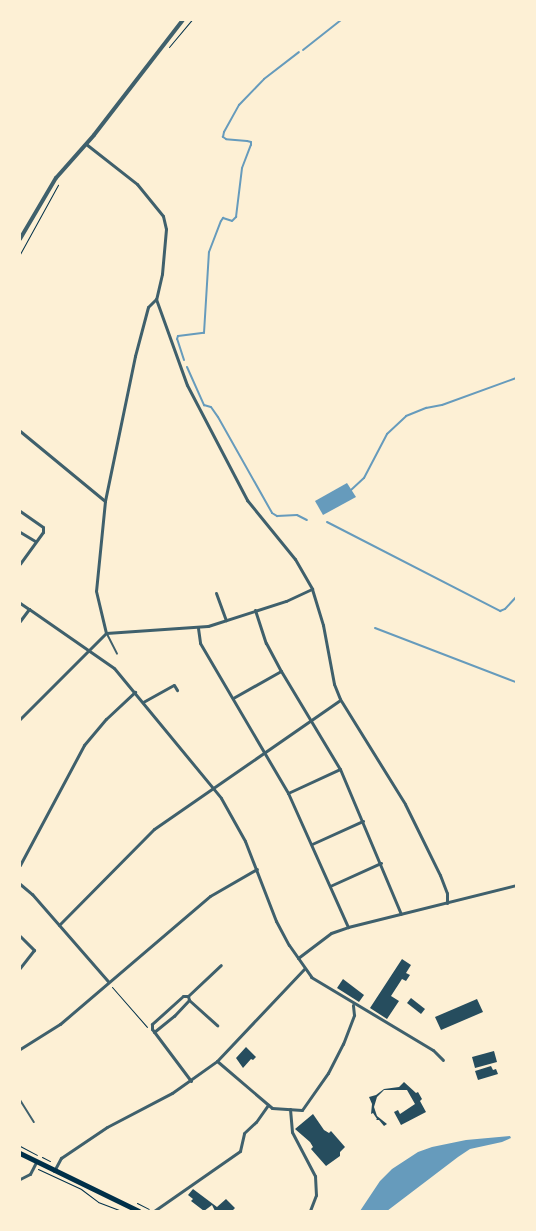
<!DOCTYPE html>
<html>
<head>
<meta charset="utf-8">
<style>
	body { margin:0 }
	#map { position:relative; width:536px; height:1231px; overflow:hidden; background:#fdf0d5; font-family:Barlow,sans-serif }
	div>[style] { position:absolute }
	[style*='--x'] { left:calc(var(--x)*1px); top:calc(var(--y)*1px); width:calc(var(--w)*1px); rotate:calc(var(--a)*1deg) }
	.water>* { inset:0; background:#669bbc }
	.stream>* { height:2px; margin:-1px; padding:0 1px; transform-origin:1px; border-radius:1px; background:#669bbc }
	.building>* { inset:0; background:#264d5e }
	.path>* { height:1px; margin:-0.5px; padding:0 0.5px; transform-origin:0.5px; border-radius:0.5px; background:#003049 }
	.service>* { height:2px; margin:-1px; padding:0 1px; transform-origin:1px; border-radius:1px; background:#3f606c }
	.minor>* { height:3px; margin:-1.5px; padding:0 1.5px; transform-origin:1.5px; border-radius:1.5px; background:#3f606c }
	.tertiary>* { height:4px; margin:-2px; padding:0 2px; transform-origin:2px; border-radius:2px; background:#3f606c }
	.secondary>* { height:4.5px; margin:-2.25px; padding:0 2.25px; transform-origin:2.25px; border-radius:2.25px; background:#003049 }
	span { translate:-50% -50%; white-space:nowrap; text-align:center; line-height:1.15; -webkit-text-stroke:4.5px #fdf0d5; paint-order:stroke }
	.frame { position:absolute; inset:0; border:21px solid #fdf0d5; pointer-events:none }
</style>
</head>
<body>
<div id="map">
	<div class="water">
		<i style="clip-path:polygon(347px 483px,356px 497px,323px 515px,315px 501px)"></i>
		<i style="clip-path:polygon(510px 1136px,511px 1138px,502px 1142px,470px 1149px,458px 1157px,387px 1211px,360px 1211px,380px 1181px,392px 1169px,418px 1152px,432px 1147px,466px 1140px)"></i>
	</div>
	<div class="stream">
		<i style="--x:303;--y:50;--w:48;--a:-38.3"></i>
		<i style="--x:184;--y:360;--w:22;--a:-108"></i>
		<i style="--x:177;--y:339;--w:3;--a:-72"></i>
		<i style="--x:178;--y:336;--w:26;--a:-7"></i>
		<i style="--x:204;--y:333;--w:81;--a:-86.5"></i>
		<i style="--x:209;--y:252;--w:33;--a:-69"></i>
		<i style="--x:221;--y:221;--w:4;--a:-56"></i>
		<i style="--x:223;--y:218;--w:9;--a:18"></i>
		<i style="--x:232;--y:221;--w:6;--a:-45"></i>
		<i style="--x:236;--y:217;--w:49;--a:-83"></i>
		<i style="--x:242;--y:168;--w:25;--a:-69"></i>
		<i style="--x:251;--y:145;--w:3;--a:-90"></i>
		<i style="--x:251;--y:142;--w:4;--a:-166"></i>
		<i style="--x:247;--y:141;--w:21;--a:-175"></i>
		<i style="--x:226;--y:139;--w:4;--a:-146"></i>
		<i style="--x:223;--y:137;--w:5;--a:-79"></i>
		<i style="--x:224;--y:132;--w:31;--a:-61"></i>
		<i style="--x:239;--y:105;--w:36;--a:-46"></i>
		<i style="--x:264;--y:79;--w:44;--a:-37.6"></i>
		<i style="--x:187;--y:367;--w:42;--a:65.9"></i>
		<i style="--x:204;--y:405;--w:7;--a:16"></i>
		<i style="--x:211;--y:407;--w:12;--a:55"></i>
		<i style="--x:218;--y:417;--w:110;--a:60.6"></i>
		<i style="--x:272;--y:513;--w:6;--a:31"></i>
		<i style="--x:277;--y:516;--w:20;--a:-3"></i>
		<i style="--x:297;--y:515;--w:11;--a:27"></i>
		<i style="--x:351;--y:490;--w:18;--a:-43"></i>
		<i style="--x:364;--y:478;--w:50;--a:-62.4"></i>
		<i style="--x:387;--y:434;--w:26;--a:-43"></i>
		<i style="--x:406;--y:416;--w:22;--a:-22"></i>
		<i style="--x:426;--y:408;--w:16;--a:-11"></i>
		<i style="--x:442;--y:405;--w:79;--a:-20"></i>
		<i style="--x:327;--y:522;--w:195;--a:27.2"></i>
		<i style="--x:500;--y:611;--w:5;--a:-22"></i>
		<i style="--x:505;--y:609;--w:16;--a:-47"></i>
		<i style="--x:375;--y:628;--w:151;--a:21"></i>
	</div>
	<div class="building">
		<i style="clip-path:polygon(402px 959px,411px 965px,406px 973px,410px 975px,406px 981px,402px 979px,391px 996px,399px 1001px,387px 1019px,370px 1008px)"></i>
		<i style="clip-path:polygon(343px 979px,364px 995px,359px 1002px,337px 988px)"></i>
		<i style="clip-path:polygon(411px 998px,425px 1009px,421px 1014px,407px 1003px)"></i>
		<i style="clip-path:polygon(477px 999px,483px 1012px,441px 1030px,435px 1017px)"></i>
		<i style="clip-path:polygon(246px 1047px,256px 1057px,253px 1060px,251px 1059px,243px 1068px,236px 1058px)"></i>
		<i style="clip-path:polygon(494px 1051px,497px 1062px,475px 1068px,472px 1057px)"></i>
		<i style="clip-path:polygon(491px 1066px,493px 1070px,496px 1069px,498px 1074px,478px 1080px,475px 1071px)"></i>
		<i style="clip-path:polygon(404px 1082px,416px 1093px,418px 1092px,422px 1099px,420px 1101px,426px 1112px,401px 1125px,394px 1112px,398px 1110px,400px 1114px,415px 1104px,407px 1090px,384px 1090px,377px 1097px,374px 1107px,377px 1116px,387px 1124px,384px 1126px,379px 1120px,376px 1120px,377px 1119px,373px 1113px,371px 1114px,372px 1104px,369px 1097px,376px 1095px,384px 1089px,399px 1087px)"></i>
		<i style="clip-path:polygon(313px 1114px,324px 1130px,329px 1133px,331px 1131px,345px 1147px,340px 1152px,340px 1156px,326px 1166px,311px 1149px,313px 1147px,310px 1142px,295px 1129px)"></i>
		<i style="clip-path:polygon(193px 1189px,217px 1207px,226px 1199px,235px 1208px,232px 1211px,215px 1211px,212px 1205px,204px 1211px,191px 1201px,193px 1199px,188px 1195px)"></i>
	</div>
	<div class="path">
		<i style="--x:169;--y:47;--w:35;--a:-50"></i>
		<i style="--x:20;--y:254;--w:79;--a:-61.2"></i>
		<i style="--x:112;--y:987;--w:53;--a:48.8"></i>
		<i style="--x:20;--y:1146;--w:19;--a:28"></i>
		<i style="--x:42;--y:1157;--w:9;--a:27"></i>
		<i style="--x:38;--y:1169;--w:47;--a:24.9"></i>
		<i style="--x:81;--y:1189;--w:21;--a:37"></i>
		<i style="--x:98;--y:1202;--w:26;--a:21"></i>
		<i style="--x:137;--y:1203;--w:13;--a:27"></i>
	</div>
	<div class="service">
		<i style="--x:107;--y:634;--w:22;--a:63"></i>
		<i style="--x:20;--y:1100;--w:26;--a:58"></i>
	</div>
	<div class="minor">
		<i style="--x:86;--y:144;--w:65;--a:38.1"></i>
		<i style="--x:137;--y:184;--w:41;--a:50.9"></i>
		<i style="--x:163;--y:216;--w:13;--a:77"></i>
		<i style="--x:166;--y:229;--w:45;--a:95.1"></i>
		<i style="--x:162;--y:274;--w:26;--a:103"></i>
		<i style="--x:156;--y:299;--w:11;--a:135"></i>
		<i style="--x:148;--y:307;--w:51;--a:104.9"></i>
		<i style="--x:135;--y:356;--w:148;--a:101.7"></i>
		<i style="--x:105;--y:501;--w:90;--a:95.7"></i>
		<i style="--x:96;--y:591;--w:43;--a:76.6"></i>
		<i style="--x:156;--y:299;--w:91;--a:70.2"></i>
		<i style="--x:187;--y:385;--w:130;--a:62.4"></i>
		<i style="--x:247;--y:500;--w:76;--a:50.9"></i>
		<i style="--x:295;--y:559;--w:34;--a:60"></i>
		<i style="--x:312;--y:589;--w:38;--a:73"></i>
		<i style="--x:323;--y:625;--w:60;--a:79.4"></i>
		<i style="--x:334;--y:684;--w:16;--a:68"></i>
		<i style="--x:340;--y:699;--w:123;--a:58.2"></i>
		<i style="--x:405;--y:804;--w:79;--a:63.8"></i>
		<i style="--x:440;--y:875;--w:19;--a:69"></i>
		<i style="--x:447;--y:893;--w:10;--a:90"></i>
		<i style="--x:20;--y:431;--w:110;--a:39.5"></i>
		<i style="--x:20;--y:511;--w:28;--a:35"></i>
		<i style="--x:43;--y:527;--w:5;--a:90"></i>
		<i style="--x:43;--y:532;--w:39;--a:126"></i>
		<i style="--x:20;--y:532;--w:17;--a:31"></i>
		<i style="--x:216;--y:593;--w:29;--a:70"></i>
		<i style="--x:20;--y:603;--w:11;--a:34"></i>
		<i style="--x:29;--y:609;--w:15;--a:127"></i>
		<i style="--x:29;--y:609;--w:103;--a:34.8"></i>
		<i style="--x:114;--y:668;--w:168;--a:50.5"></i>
		<i style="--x:221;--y:798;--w:49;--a:60.8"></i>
		<i style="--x:245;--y:841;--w:86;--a:68.8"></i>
		<i style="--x:276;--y:921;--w:27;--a:62"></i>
		<i style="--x:289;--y:945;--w:39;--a:55"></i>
		<i style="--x:311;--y:977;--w:142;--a:30.9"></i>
		<i style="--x:433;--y:1050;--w:14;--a:45"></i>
		<i style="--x:255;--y:610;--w:35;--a:72"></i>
		<i style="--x:266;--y:643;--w:32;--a:62"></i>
		<i style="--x:281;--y:671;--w:114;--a:59"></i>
		<i style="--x:340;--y:769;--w:157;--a:67.2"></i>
		<i style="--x:198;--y:628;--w:15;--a:82"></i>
		<i style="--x:200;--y:643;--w:174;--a:59.6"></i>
		<i style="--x:288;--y:793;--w:147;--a:65.9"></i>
		<i style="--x:233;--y:698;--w:55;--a:-29.4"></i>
		<i style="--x:143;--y:702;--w:35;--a:-29"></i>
		<i style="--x:174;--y:685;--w:6;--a:59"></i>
		<i style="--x:20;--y:719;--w:122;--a:-45"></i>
		<i style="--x:106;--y:633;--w:102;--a:-3.9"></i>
		<i style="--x:208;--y:626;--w:82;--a:-17.8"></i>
		<i style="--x:286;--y:601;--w:29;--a:-25"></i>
		<i style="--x:288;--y:793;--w:57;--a:-24.8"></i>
		<i style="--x:312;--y:844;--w:56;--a:-24.3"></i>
		<i style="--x:20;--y:865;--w:136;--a:-61.9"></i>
		<i style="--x:84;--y:745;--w:34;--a:-50"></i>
		<i style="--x:106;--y:719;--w:40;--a:-43"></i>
		<i style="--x:20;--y:884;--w:16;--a:40"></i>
		<i style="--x:32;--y:894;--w:116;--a:48.9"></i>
		<i style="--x:330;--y:886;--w:56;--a:-24.3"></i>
		<i style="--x:59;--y:925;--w:135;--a:-45.3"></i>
		<i style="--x:154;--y:829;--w:226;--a:-34.7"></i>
		<i style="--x:20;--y:936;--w:20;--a:45"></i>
		<i style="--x:34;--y:950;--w:23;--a:128"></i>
		<i style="--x:298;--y:958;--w:41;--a:-37.1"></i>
		<i style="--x:331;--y:933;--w:18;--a:-19"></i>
		<i style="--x:348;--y:927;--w:173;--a:-14"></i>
		<i style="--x:188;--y:996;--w:5;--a:180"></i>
		<i style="--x:183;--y:996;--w:42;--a:137.9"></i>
		<i style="--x:152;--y:1024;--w:5;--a:90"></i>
		<i style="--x:152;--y:1029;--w:65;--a:53.1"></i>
		<i style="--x:189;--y:1000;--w:38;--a:42"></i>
		<i style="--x:154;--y:1032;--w:26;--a:-39"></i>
		<i style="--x:174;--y:1016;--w:22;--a:-47"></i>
		<i style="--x:189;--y:1000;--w:4;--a:-104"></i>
		<i style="--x:188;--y:996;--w:45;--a:-43.2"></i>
		<i style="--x:20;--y:1049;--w:47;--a:-32"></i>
		<i style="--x:60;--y:1024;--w:197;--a:-40.5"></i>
		<i style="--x:210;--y:896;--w:54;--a:-29.9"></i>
		<i style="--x:217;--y:1061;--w:72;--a:40.5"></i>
		<i style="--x:272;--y:1108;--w:30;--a:4"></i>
		<i style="--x:302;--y:1110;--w:45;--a:-54.9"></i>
		<i style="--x:328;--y:1073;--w:33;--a:-63"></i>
		<i style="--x:343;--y:1044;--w:31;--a:-69"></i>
		<i style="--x:354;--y:1015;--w:10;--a:-96"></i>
		<i style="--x:290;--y:1109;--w:23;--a:85"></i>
		<i style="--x:292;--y:1132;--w:50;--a:62.4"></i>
		<i style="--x:315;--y:1176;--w:19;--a:87"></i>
		<i style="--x:316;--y:1195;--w:17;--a:111"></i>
		<i style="--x:54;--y:1171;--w:15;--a:-62"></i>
		<i style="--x:61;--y:1158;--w:55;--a:-34"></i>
		<i style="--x:107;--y:1127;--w:73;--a:-27.6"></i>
		<i style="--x:172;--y:1093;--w:55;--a:-35.4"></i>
		<i style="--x:217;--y:1061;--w:127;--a:-46.6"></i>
		<i style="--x:20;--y:1179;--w:11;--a:-27"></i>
		<i style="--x:30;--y:1174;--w:13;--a:-63"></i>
		<i style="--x:154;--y:1211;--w:105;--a:-34.9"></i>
		<i style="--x:240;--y:1151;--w:18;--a:-77"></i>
		<i style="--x:244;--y:1133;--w:16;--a:-43"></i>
		<i style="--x:256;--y:1122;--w:21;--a:-55"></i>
	</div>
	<div class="tertiary">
		<i style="--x:20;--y:239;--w:71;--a:-59.5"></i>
		<i style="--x:56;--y:178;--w:57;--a:-48.5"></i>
		<i style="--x:94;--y:135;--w:145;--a:-52.3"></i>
	</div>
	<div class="secondary">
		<i style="--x:20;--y:1153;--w:132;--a:26"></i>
	</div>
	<div class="frame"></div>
</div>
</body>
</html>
